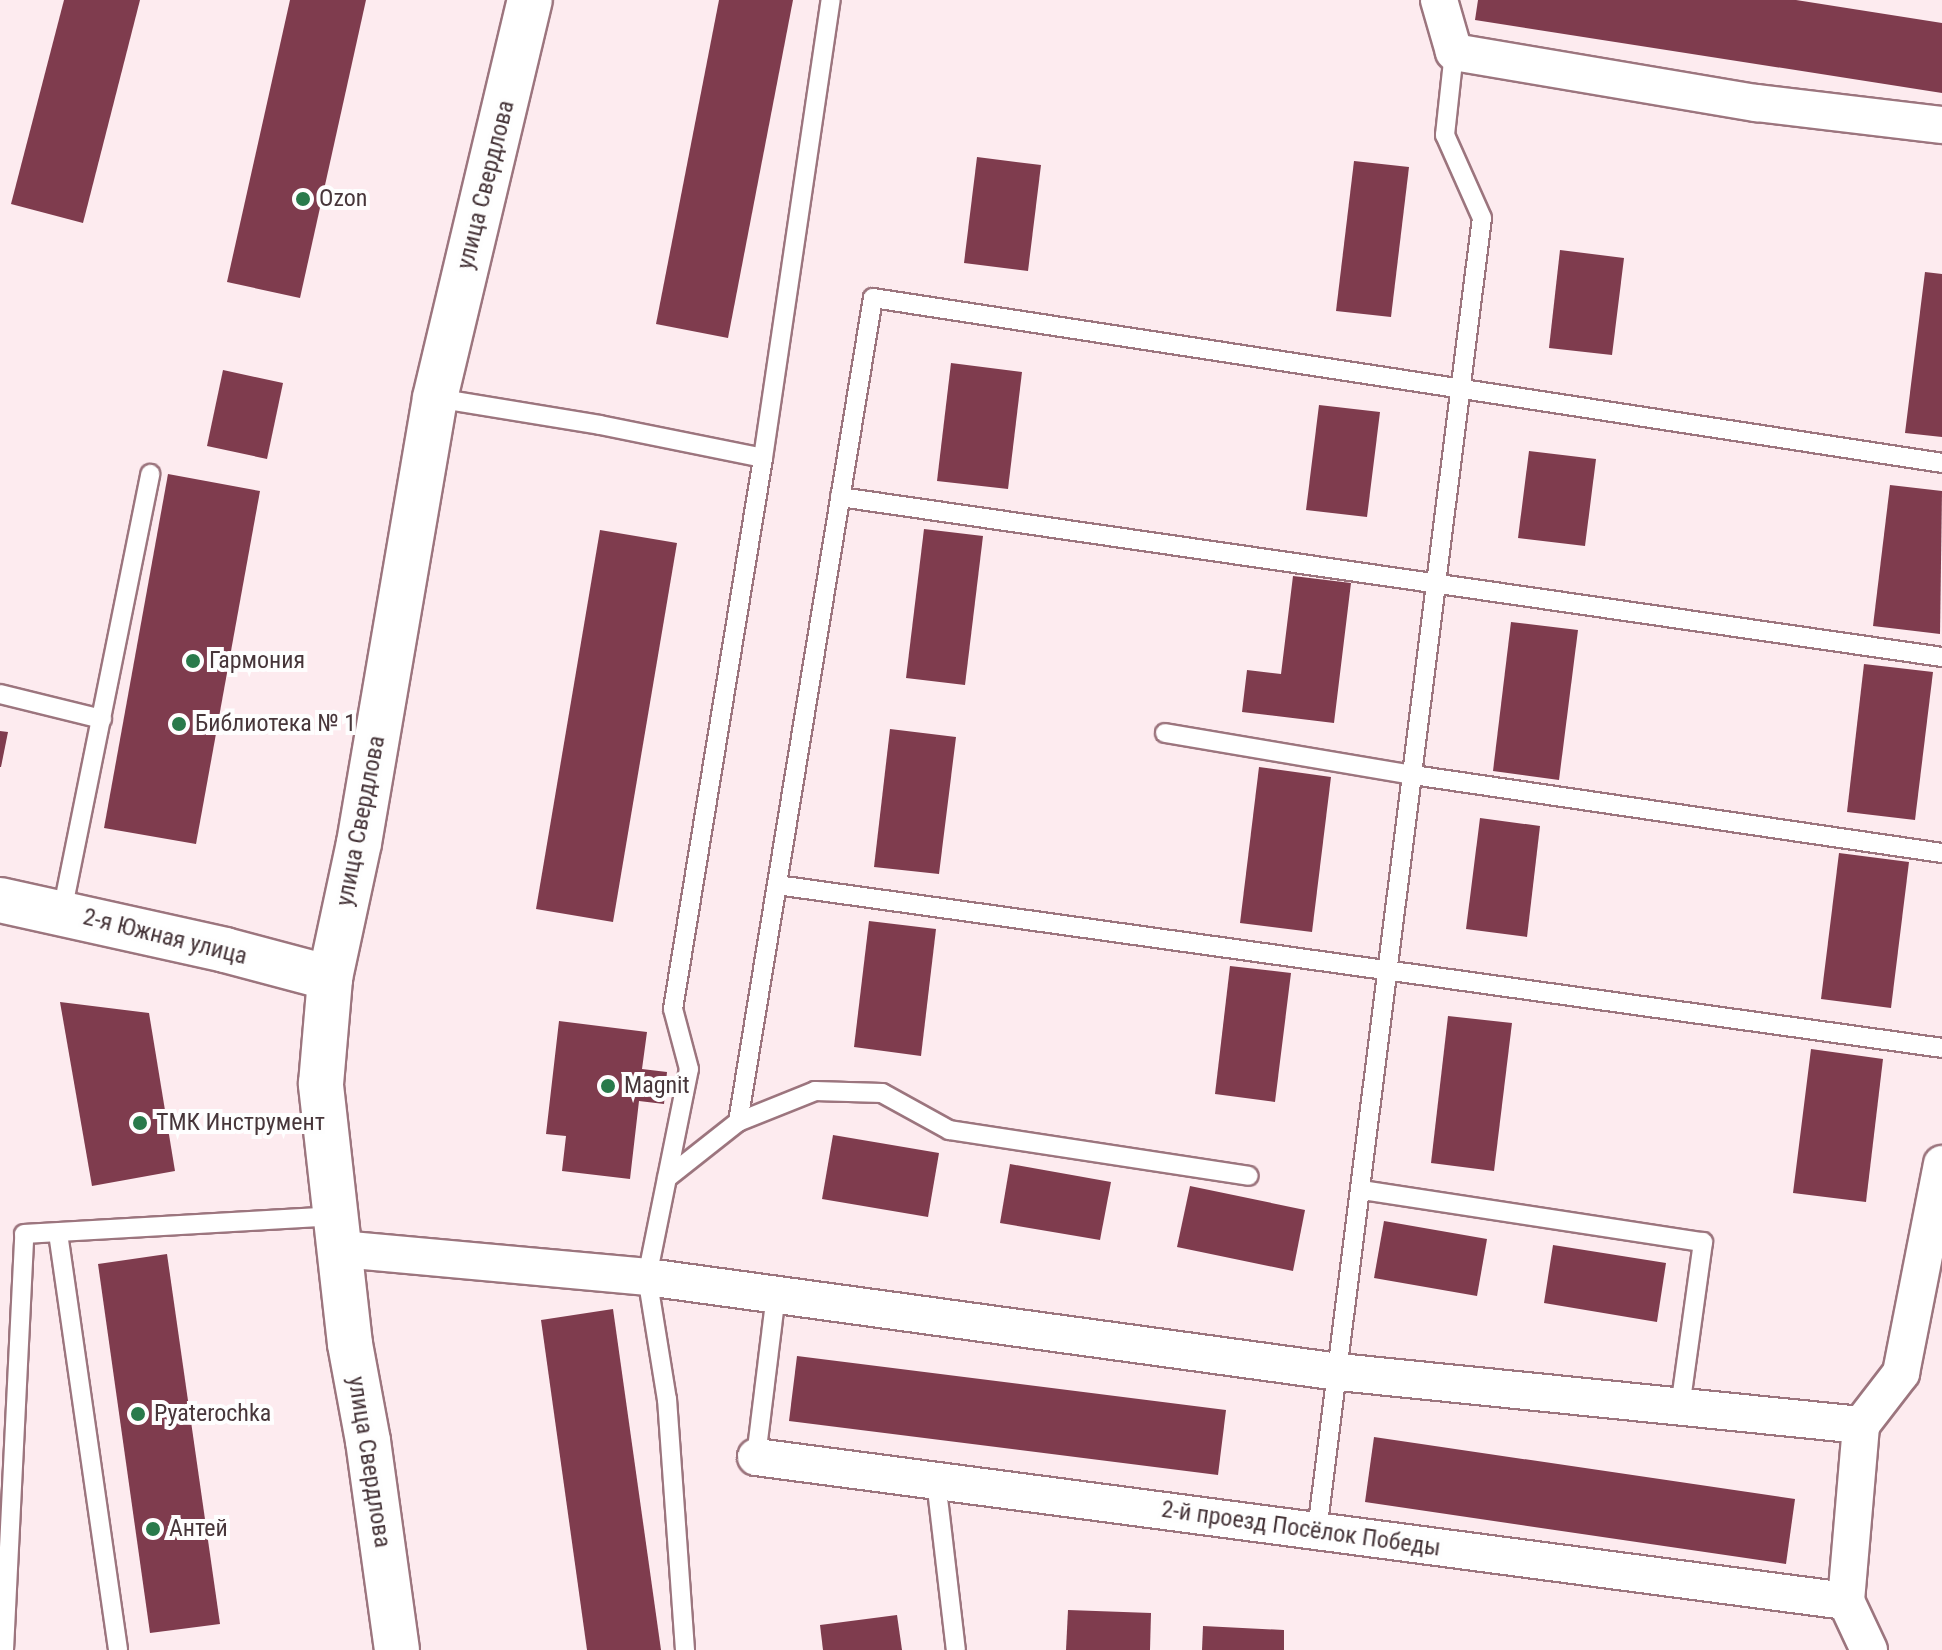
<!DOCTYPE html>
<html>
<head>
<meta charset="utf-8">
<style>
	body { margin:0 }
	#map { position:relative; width:1942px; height:1650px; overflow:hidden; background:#fdebef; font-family:"Roboto Condensed",sans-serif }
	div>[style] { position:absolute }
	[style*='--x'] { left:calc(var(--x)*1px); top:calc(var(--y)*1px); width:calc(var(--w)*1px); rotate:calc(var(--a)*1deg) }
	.building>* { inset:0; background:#7f3c4e }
	.roads { filter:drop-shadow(2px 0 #9c757e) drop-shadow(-2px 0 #9c757e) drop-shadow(0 2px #9c757e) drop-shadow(0 -2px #9c757e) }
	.service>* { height:18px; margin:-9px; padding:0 9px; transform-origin:9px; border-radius:9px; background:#fff }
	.minor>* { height:36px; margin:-18px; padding:0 18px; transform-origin:18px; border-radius:18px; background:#fff }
	.tertiary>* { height:44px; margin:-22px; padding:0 22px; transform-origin:22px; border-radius:22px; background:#fff }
	.secondary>* { height:44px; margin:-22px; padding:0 22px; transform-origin:22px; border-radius:22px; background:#fff }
	.dots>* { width:22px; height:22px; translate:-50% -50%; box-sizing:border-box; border:4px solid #fefefe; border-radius:50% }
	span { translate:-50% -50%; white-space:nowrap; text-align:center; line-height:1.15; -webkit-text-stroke:8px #fefefe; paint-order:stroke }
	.street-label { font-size:24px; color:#47363a }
	.poi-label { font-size:24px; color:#47363a }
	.left { translate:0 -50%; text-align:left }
</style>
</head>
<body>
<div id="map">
	<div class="building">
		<i style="clip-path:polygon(64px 0,140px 0,83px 223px,11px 204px)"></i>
		<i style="clip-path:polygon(290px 0,366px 0,300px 298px,227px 282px)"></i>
		<i style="clip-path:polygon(719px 0,793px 0,728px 338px,656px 324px)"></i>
		<i style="clip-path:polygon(1478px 0,1796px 0,1942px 23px,1942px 93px,1475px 20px)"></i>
		<i style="clip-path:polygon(977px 157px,1041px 165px,1028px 271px,964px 263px)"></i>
		<i style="clip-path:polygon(1354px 161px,1409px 167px,1391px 317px,1336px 311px)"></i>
		<i style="clip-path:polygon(1560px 250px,1624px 258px,1612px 355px,1549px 348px)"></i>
		<i style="clip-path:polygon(1925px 272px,1942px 274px,1942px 437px,1905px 433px)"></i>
		<i style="clip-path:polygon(951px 363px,1022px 372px,1008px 489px,937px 481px)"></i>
		<i style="clip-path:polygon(223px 370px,283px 383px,267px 459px,207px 446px)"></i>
		<i style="clip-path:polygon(1319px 405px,1380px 412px,1367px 517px,1306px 510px)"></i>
		<i style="clip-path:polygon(1529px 451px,1596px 459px,1585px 546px,1518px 538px)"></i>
		<i style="clip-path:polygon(168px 474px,260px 491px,196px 844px,104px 828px)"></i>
		<i style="clip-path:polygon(1890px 485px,1942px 491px,1940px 634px,1873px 626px)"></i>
		<i style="clip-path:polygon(924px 529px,983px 536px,965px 685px,906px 678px)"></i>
		<i style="clip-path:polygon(600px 530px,677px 543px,613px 922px,536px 909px)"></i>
		<i style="clip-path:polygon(1293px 576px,1351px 583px,1334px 723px,1242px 712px,1247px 670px,1281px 674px)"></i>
		<i style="clip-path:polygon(1511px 622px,1578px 630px,1559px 780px,1493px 771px)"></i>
		<i style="clip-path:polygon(1864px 664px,1933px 672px,1915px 820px,1847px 812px)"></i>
		<i style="clip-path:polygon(890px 729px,956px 737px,939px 874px,874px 867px)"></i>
		<i style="clip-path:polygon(0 731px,8px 732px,1px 767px,0 767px)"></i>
		<i style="clip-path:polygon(1259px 767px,1331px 777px,1312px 932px,1240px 923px)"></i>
		<i style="clip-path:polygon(1480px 818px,1540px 826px,1527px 937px,1466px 929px)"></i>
		<i style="clip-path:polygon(1839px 853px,1909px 862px,1891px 1008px,1821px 999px)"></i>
		<i style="clip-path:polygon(869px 921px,936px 929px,921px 1056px,854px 1047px)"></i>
		<i style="clip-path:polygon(1230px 966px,1291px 973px,1275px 1102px,1215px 1094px)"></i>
		<i style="clip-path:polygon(60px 1002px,149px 1013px,175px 1171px,92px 1186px)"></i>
		<i style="clip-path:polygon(1448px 1016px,1512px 1023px,1494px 1171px,1431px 1163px)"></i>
		<i style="clip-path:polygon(559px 1021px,647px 1032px,642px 1069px,667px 1072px,664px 1104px,639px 1101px,630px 1179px,562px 1171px,566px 1136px,546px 1134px)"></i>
		<i style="clip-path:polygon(1811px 1049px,1883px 1059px,1866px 1202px,1793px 1193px)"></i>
		<i style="clip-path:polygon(833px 1135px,939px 1153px,928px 1217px,822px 1199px)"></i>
		<i style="clip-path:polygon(1010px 1164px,1111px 1182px,1100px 1240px,1000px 1223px)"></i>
		<i style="clip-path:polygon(1190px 1186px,1305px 1210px,1293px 1271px,1177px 1247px)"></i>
		<i style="clip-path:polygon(1384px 1221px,1487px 1239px,1477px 1296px,1374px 1278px)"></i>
		<i style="clip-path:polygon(1553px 1245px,1666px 1263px,1657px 1322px,1544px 1303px)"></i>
		<i style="clip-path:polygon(167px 1254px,220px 1624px,150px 1633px,98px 1264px)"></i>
		<i style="clip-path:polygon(613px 1309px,661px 1650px,587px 1650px,541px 1320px)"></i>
		<i style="clip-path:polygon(797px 1356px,1226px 1410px,1218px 1475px,789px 1421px)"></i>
		<i style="clip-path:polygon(1374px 1437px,1795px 1499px,1786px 1564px,1365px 1502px)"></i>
		<i style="clip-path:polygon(1068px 1610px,1151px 1613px,1150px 1650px,1066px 1650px)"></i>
		<i style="clip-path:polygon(897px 1615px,902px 1650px,823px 1650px,820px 1625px)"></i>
		<i style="clip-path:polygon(1203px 1626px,1284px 1630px,1284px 1650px,1202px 1650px)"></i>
	</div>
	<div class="roads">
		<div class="service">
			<i style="--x:436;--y:398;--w:166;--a:9.3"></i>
			<i style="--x:600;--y:425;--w:166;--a:11.4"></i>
			<i style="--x:840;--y:497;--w:1114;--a:8.26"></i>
			<i style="--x:0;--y:694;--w:105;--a:13.8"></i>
			<i style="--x:1165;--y:733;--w:252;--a:9.6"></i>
			<i style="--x:1413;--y:775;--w:535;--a:8.39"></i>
			<i style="--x:777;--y:885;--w:1176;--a:7.96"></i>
			<i style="--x:62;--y:912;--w:447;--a:-78.6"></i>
			<i style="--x:738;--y:1122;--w:83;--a:-21.9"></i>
			<i style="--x:815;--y:1091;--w:67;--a:1.7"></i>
			<i style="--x:882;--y:1093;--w:77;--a:28.9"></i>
			<i style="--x:949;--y:1130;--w:303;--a:8.7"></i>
			<i style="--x:667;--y:1178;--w:90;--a:-38.3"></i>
			<i style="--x:738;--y:1122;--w:835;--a:-80.7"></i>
			<i style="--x:873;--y:298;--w:1082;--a:8.77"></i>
			<i style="--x:1362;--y:1190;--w:345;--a:8.7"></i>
			<i style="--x:1703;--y:1242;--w:167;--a:97.9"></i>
			<i style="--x:58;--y:1233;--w:421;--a:81.8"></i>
			<i style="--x:756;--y:1457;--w:163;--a:-83"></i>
			<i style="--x:936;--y:1481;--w:170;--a:83.3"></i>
			<i style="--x:1317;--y:1531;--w:1323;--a:-82.84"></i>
			<i style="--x:1482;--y:218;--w:91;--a:-114"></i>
			<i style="--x:1445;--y:135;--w:83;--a:-83.8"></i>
			<i style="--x:4;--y:1650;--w:416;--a:-87.2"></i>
			<i style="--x:24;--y:1234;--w:313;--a:-3.3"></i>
			<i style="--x:685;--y:1650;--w:251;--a:-94.1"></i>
			<i style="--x:667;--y:1400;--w:125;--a:-99.2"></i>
			<i style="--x:647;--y:1277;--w:212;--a:-78.6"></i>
			<i style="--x:689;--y:1069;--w:62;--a:-104.9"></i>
			<i style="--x:673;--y:1009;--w:558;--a:-80.72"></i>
			<i style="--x:763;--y:458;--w:463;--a:-81.6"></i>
		</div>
		<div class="minor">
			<i style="--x:1439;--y:0;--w:54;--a:73.9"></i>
			<i style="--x:1454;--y:52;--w:307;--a:9.6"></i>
			<i style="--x:1757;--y:103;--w:186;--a:6.8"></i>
			<i style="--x:341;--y:1249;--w:307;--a:5.2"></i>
			<i style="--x:647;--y:1277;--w:698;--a:7.82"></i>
			<i style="--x:1339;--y:1372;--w:525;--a:5.8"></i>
			<i style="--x:756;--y:1457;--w:1099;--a:7.53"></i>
			<i style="--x:1869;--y:1650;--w:54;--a:-115.1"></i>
			<i style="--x:1846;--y:1601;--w:177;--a:-85.1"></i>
			<i style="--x:1861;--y:1425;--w:66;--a:-52.4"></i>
			<i style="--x:1901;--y:1373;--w:213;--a:-78.9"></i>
		</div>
		<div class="tertiary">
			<i style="--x:0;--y:900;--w:230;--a:12.5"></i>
			<i style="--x:225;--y:950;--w:109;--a:14.9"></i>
		</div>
		<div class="secondary">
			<i style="--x:397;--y:1650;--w:211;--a:-97.9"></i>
			<i style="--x:368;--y:1441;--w:99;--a:-100.5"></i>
			<i style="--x:350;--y:1344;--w:262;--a:-96.4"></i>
			<i style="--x:321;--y:1084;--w:106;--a:-85.1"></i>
			<i style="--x:330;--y:978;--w:138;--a:-77.9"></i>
			<i style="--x:359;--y:843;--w:451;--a:-80.3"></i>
			<i style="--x:435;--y:398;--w:409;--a:-76.6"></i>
		</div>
	</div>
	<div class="dots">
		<i style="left:303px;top:199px;background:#297a4b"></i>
		<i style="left:193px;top:661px;background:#297a4b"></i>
		<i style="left:179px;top:724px;background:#297a4b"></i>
		<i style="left:608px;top:1086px;background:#297a4b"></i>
		<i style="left:140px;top:1123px;background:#297a4b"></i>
		<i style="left:138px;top:1414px;background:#297a4b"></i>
		<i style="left:153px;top:1529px;background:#297a4b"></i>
	</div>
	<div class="street-label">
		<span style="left:486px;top:185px;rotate:-76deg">улица Свердлова</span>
		<span style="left:361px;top:821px;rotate:-79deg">улица Свердлова</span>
		<span style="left:165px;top:937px;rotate:14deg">2-я Южная улица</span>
		<span style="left:369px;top:1462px;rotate:81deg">улица Свердлова</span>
		<span style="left:1301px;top:1529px;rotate:8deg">2-й проезд Посёлок Победы</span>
	</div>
	<div class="poi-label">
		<span class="left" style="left:319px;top:199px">Ozon</span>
		<span class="left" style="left:209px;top:661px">Гармония</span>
		<span class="left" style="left:195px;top:724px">Библиотека № 1</span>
		<span class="left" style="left:624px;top:1086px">Magnit</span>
		<span class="left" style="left:156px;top:1123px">ТМК Инструмент</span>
		<span class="left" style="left:154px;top:1414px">Pyaterochka</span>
		<span class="left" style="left:169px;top:1529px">Антей</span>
	</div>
</div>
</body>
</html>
